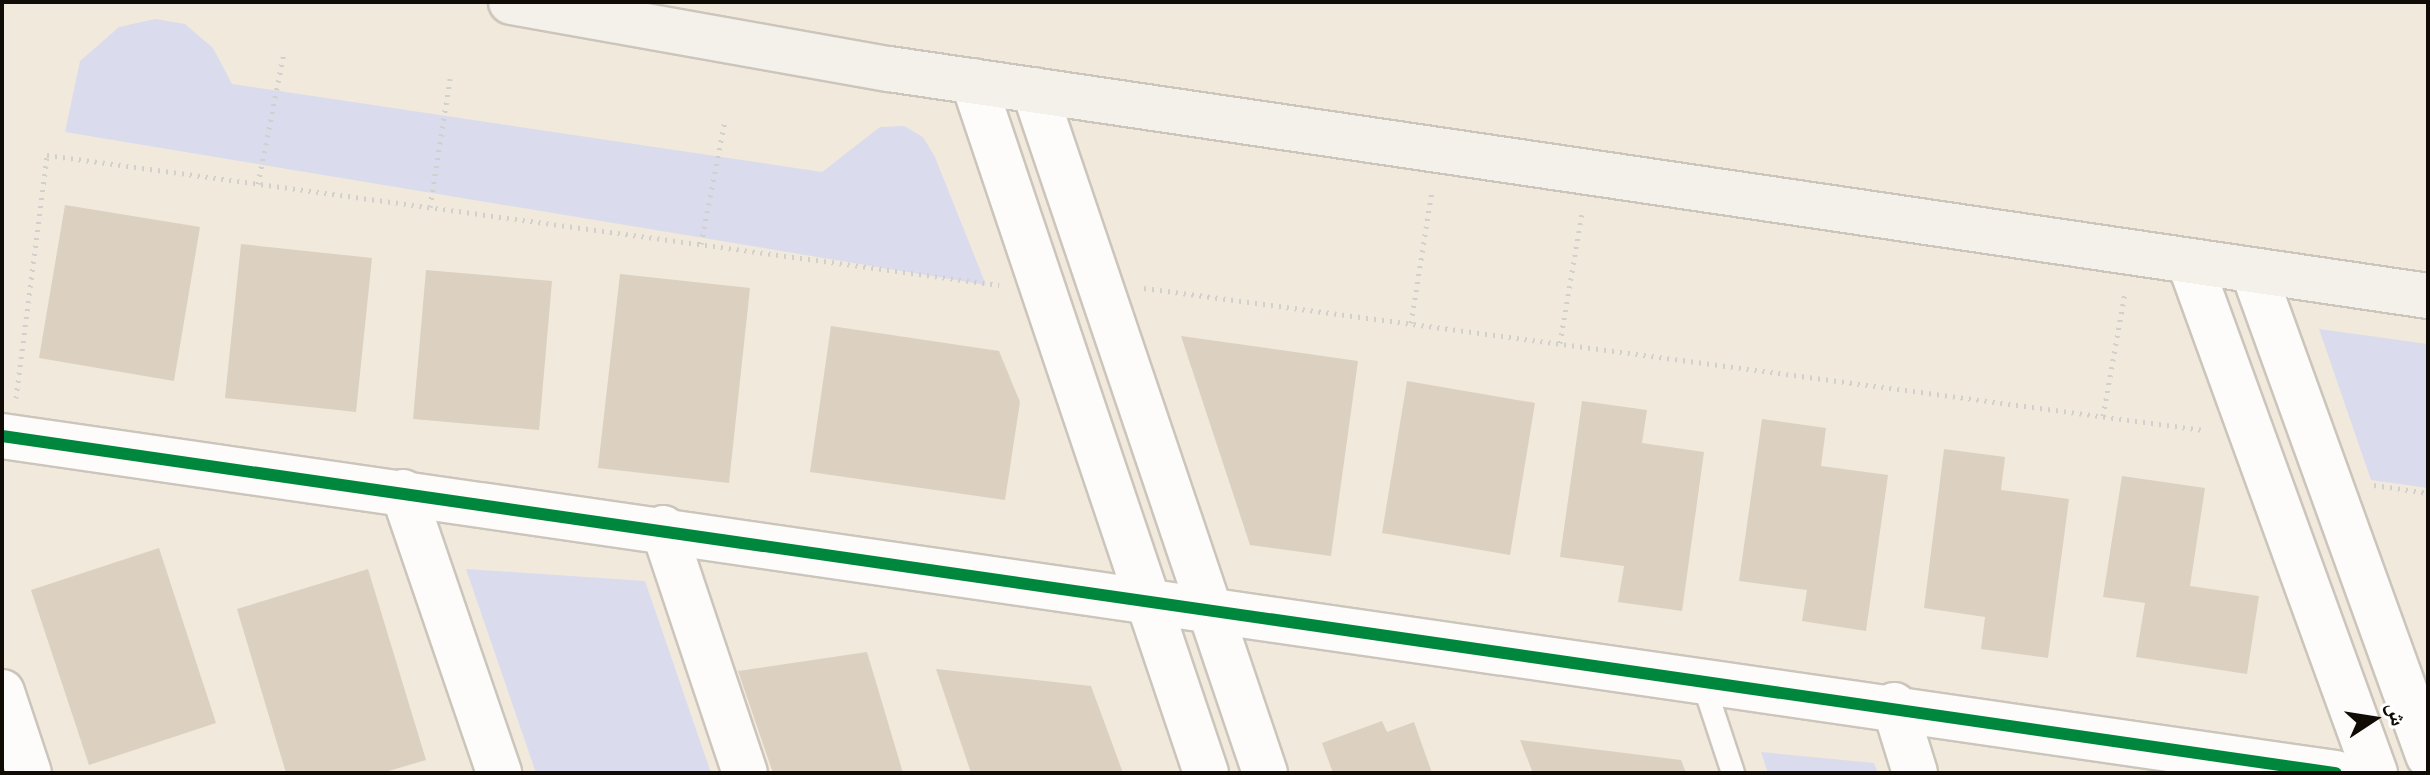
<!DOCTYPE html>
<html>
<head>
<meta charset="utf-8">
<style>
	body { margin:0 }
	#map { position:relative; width:2430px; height:775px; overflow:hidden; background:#f1e9dc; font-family:"Archivo Narrow","Noto Naskh Arabic",sans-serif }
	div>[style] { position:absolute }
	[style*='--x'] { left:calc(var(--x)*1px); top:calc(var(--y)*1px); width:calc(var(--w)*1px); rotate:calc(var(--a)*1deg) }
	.green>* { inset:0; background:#dadced }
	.building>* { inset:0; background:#dcd1c0 }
	.path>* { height:5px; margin-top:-2.5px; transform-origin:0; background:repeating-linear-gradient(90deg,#d2d0cc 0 2px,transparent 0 8px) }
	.roads { filter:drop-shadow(2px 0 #cbc5bb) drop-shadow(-2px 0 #cbc5bb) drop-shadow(0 2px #cbc5bb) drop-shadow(0 -2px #cbc5bb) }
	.lane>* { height:22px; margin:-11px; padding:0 11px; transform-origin:11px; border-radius:11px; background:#fdfcfa }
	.street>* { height:44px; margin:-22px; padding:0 22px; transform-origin:22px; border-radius:22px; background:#fdfcfa }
	.secondary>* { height:44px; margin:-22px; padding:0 22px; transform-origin:22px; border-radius:22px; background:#f4f0ea }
	.cycleway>* { height:12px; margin:-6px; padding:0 6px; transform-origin:6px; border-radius:6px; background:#00873e }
	span { translate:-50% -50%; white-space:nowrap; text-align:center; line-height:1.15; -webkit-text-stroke:7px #fff; paint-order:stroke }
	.frame { position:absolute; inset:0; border:4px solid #100b05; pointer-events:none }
	.north { position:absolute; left:2334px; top:679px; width:80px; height:80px; -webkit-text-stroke:6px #fff; paint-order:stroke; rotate:78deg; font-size:22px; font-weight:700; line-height:32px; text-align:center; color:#100b05 }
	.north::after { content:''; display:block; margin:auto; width:28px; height:36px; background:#100b05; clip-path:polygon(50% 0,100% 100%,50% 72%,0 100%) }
</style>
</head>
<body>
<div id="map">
	<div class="green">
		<i style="clip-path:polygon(155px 19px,185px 24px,213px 48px,232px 84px,822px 172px,880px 127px,904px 126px,923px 137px,935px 157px,986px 285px,65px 132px,80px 61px,119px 27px)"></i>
		<i style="clip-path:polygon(2319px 329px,2428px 344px,2428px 488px,2371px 480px)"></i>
		<i style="clip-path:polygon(466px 569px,645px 581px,711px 773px,536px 773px)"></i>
		<i style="clip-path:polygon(1761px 752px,1874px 763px,1878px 773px,1768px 773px)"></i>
	</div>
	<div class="building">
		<i style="clip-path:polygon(65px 205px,200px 227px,174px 381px,39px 358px)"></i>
		<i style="clip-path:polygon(241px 244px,372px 258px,356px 412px,225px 398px)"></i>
		<i style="clip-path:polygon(426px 270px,552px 281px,539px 430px,413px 419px)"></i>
		<i style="clip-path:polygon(620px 274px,750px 288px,729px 483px,598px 468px)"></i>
		<i style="clip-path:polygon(831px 326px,999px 351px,1020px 402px,1005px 500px,810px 472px)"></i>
		<i style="clip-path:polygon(1181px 336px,1358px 361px,1331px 556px,1250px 545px)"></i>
		<i style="clip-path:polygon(1407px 381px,1535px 403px,1510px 555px,1382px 533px)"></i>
		<i style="clip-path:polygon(1582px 401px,1647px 410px,1642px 443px,1704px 452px,1682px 611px,1618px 602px,1624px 566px,1560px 557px)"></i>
		<i style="clip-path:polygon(1762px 419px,1826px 428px,1821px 466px,1888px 475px,1866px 631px,1802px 621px,1807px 590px,1739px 581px)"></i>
		<i style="clip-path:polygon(1944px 449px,2005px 457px,2001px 490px,2069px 499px,2048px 658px,1981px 649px,1985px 617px,1924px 608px)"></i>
		<i style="clip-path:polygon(2122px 476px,2205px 488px,2190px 586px,2259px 596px,2247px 674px,2136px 657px,2145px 603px,2103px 597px)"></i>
		<i style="clip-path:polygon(159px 548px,216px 723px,89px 765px,31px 590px)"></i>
		<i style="clip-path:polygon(368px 569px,426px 760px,382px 773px,286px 773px,237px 609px)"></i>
		<i style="clip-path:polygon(867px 652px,903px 773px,773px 773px,738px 671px)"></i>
		<i style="clip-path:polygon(936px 669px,1091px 686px,1123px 773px,971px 773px)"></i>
		<i style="clip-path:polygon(1382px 721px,1387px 732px,1414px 722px,1432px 773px,1333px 773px,1322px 743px)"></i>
		<i style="clip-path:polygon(1520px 740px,1681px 760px,1686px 773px,1533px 773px)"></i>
	</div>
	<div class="path">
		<i style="--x:258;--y:184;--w:134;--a:-78.8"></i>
		<i style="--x:430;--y:207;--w:130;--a:-81.1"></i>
		<i style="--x:701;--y:244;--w:126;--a:-79"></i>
		<i style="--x:1144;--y:288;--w:1069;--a:7.63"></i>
		<i style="--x:1411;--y:323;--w:134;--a:-81"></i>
		<i style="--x:1560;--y:343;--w:132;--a:-80.4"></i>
		<i style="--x:16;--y:398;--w:245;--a:-82.7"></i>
		<i style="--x:47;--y:155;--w:961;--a:7.78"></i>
		<i style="--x:2103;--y:416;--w:125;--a:-79.9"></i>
		<i style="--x:2374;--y:485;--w:55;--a:8.4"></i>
	</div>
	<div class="roads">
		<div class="lane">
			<i style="--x:1702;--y:679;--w:99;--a:71.7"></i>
		</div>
		<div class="street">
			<i style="--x:973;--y:81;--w:730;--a:71.39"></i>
			<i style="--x:1034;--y:90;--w:721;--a:71.31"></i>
			<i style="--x:2189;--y:261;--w:545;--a:70.03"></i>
			<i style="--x:2253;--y:271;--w:515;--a:70.12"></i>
			<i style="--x:2;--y:436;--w:2358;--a:8.22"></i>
			<i style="--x:403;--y:492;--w:297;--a:71.1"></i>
			<i style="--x:663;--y:528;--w:258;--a:71.5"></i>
			<i style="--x:2;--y:692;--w:85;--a:71.6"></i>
			<i style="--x:1894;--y:705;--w:71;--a:72.8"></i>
		</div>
		<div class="secondary">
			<i style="--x:511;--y:2;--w:384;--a:10.1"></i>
			<i style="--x:889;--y:69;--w:1556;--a:8.39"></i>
		</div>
	</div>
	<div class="cycleway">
		<i style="--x:2;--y:436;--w:2358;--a:8.22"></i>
	</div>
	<div class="frame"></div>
	<div class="north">ش</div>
</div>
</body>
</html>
